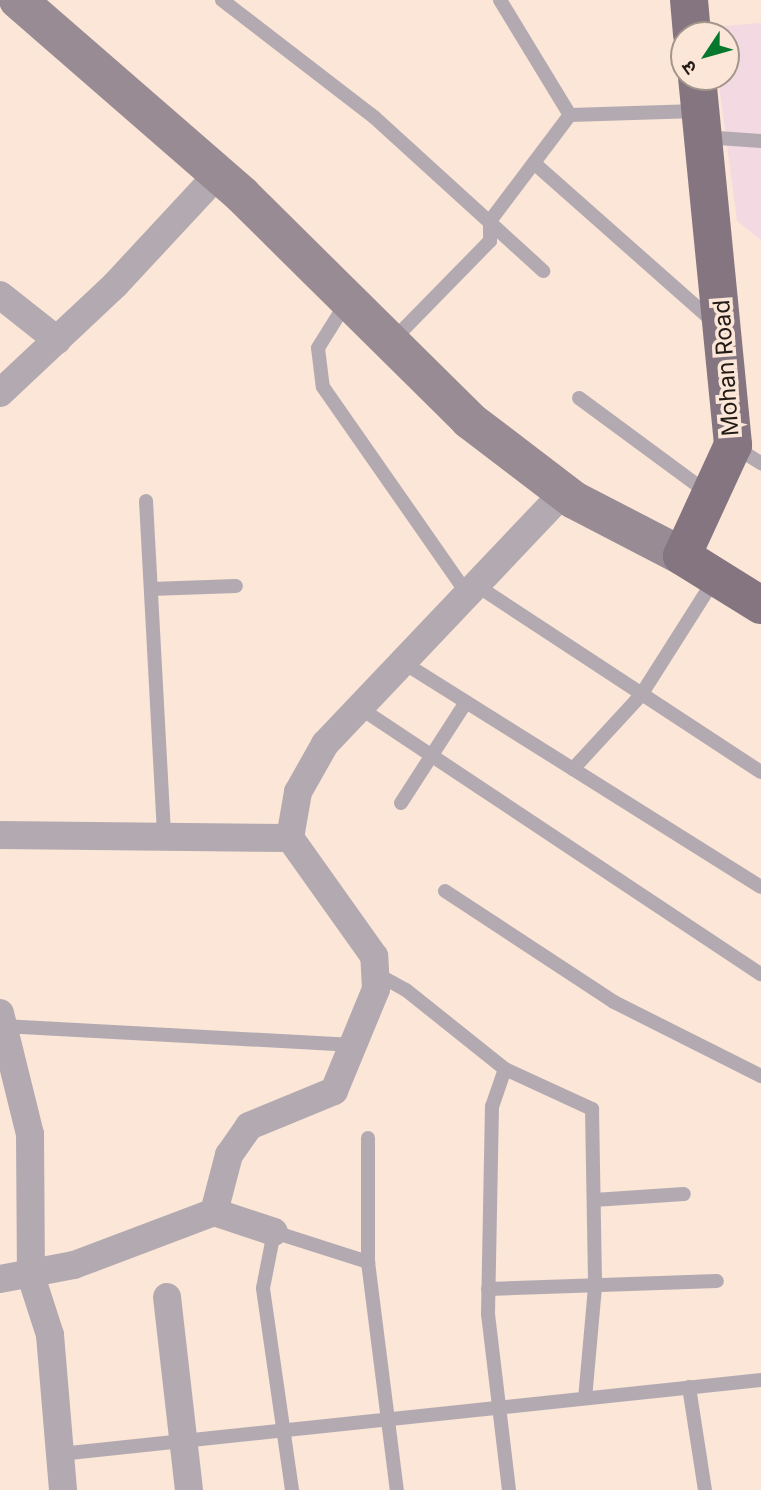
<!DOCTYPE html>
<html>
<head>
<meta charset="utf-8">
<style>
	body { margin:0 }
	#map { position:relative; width:761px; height:1490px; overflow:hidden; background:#fbe6d8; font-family:Inter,"Noto Sans Devanagari",sans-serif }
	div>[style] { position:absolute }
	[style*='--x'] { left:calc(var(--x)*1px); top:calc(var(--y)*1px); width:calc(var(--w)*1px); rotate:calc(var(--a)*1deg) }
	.industrial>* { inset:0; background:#f3d9e1 }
	.lane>* { height:14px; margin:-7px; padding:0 7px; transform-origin:7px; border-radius:7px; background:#b3aab1 }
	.street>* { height:28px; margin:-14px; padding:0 14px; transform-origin:14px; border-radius:14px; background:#b3aab1 }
	.secondary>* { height:38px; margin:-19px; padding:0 19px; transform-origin:19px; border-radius:19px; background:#988b94 }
	.primary>* { height:38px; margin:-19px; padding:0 19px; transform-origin:19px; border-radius:19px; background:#847580 }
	span { translate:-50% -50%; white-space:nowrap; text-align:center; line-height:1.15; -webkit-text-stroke:7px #fbe6d8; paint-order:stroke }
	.street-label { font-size:23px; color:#221b16 }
	.north { position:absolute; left:670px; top:21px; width:70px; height:70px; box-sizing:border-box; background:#fbe6d8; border:2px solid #a4958a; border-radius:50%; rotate:234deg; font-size:19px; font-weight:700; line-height:28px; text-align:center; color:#221b16 }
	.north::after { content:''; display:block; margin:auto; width:24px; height:32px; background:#06782d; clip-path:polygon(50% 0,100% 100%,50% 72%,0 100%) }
</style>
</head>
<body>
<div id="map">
	<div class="industrial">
		<i style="clip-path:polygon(761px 23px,761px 240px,737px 221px,718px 77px,726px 77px,726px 35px,713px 35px,712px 27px)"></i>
	</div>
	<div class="lane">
		<i style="--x:222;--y:0;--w:192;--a:37.6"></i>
		<i style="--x:374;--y:117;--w:229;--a:42.3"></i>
		<i style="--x:500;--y:0;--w:135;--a:58.7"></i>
		<i style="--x:704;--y:137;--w:57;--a:4"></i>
		<i style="--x:534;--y:163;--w:240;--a:41.5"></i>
		<i style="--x:346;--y:303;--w:53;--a:121.9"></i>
		<i style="--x:318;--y:348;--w:39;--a:83"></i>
		<i style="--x:323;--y:387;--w:255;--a:55.1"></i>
		<i style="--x:392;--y:341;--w:140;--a:-45.6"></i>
		<i style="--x:490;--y:241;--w:20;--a:-90"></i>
		<i style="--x:490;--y:221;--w:133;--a:-53"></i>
		<i style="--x:570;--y:115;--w:127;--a:-1.8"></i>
		<i style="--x:579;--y:398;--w:162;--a:36.4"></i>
		<i style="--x:735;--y:447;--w:31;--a:32"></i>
		<i style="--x:146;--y:501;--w:336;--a:86.9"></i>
		<i style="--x:479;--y:587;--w:337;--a:33.3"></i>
		<i style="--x:151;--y:589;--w:85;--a:-2"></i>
		<i style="--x:404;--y:663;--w:421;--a:32.1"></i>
		<i style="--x:360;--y:708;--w:481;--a:33.6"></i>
		<i style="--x:573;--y:769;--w:100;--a:-47.4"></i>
		<i style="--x:641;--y:695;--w:140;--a:-57.6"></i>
		<i style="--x:401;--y:803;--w:120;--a:-57.2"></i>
		<i style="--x:445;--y:891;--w:202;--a:33.3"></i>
		<i style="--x:614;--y:1002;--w:165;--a:26.7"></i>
		<i style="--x:375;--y:973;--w:35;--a:29"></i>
		<i style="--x:406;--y:990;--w:127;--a:38.6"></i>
		<i style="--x:505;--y:1069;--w:96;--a:24.7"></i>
		<i style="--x:592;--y:1109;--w:178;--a:89"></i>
		<i style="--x:595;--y:1287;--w:111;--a:95.1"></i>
		<i style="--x:3;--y:1026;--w:351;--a:3.1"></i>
		<i style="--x:505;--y:1069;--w:39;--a:109"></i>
		<i style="--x:492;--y:1106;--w:208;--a:91.1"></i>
		<i style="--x:488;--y:1314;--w:177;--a:83.2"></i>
		<i style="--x:368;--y:1138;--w:124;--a:90"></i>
		<i style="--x:368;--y:1262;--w:230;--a:82.8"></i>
		<i style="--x:594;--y:1200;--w:90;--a:-3.8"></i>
		<i style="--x:488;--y:1289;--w:229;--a:-2"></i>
		<i style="--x:689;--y:1387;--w:104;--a:81.2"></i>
		<i style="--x:60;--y:1454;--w:705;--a:-6.03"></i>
		<i style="--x:292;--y:1490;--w:204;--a:-98.2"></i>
		<i style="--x:263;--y:1288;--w:57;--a:-78.9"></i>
		<i style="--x:274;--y:1232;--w:99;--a:17.7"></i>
	</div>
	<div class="street">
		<i style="--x:0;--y:295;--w:73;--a:38.3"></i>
		<i style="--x:0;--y:393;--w:158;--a:-43.2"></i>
		<i style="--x:115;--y:285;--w:151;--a:-47.1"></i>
		<i style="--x:0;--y:835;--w:290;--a:0.6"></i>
		<i style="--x:0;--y:1013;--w:125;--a:76.1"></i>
		<i style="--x:30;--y:1134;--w:142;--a:89.6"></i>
		<i style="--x:31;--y:1276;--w:62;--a:72.1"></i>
		<i style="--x:50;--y:1335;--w:156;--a:85.2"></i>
		<i style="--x:214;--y:1212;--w:63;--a:18.4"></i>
		<i style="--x:0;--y:1279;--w:75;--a:-10.7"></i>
		<i style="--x:74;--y:1265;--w:150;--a:-20.7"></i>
		<i style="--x:214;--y:1212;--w:59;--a:-75.3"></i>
		<i style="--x:229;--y:1155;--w:35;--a:-55"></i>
		<i style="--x:249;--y:1126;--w:92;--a:-22.4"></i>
		<i style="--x:334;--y:1091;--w:110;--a:-67.6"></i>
		<i style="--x:376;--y:989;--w:33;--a:-93"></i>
		<i style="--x:374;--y:956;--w:145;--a:-125.4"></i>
		<i style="--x:290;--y:838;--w:47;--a:-80.1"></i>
		<i style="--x:298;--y:792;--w:55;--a:-60.6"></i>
		<i style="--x:325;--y:744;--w:347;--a:-46.5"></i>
		<i style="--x:167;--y:1297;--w:194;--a:83.5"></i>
	</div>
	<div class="secondary">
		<i style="--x:18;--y:0;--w:297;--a:41"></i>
		<i style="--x:242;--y:195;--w:320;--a:44.7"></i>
		<i style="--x:469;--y:420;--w:132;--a:37.3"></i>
		<i style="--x:574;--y:500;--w:122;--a:27.4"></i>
	</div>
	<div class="primary">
		<i style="--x:689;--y:0;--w:35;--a:85"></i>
		<i style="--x:697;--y:77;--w:370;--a:84.4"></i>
		<i style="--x:733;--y:445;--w:122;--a:114.7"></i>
		<i style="--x:682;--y:556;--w:93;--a:31.8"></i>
	</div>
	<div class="street-label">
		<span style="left:726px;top:368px;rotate:-94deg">Mohan Road</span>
	</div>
	<div class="north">उ</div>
</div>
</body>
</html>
